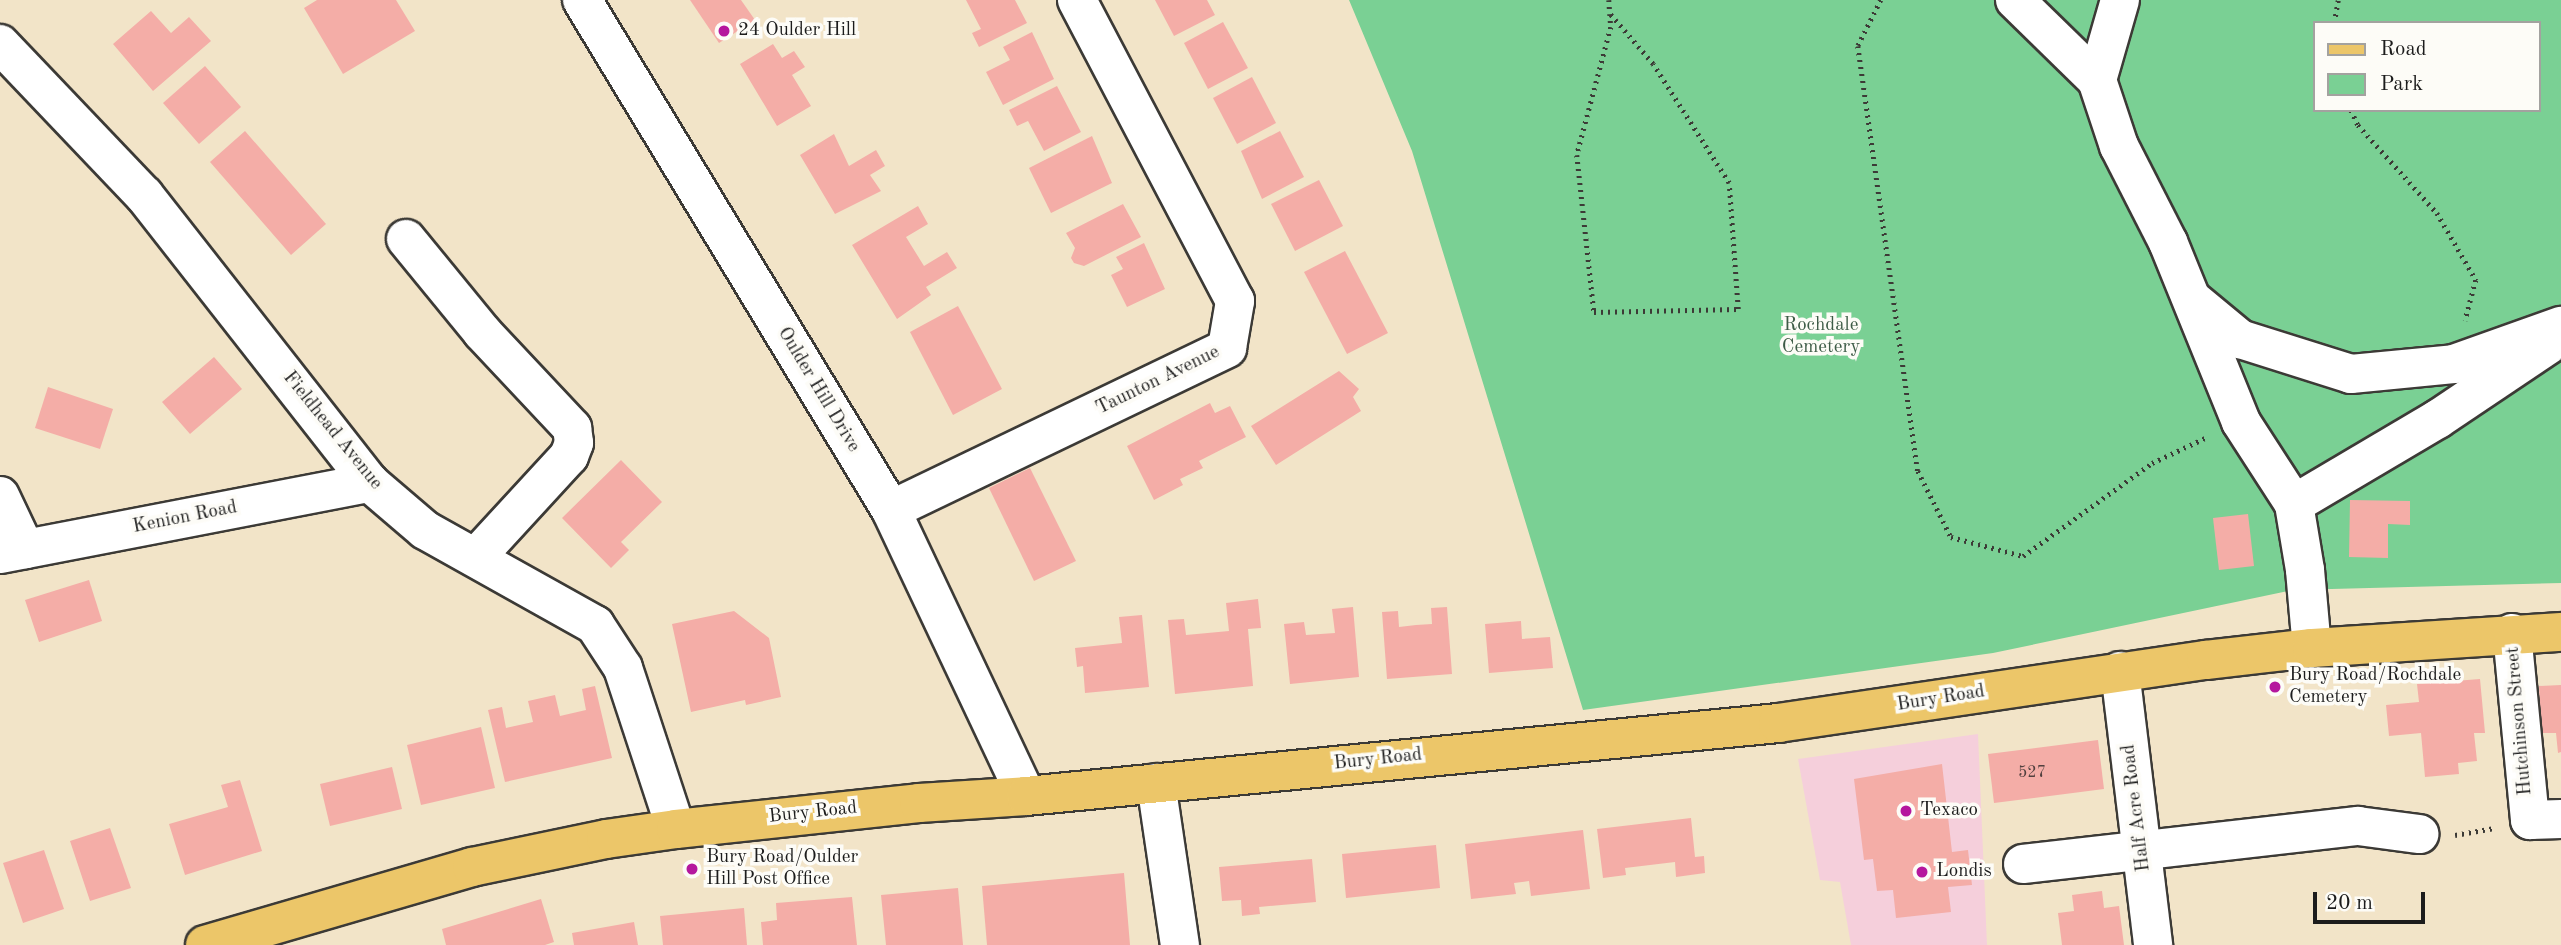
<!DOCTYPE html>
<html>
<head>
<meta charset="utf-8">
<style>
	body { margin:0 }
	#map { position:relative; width:2561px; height:945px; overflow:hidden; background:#f2e4c8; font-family:"Old Standard TT",serif }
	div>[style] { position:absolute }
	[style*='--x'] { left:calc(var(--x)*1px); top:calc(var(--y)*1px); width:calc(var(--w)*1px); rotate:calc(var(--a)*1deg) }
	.built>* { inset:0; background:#f5cfdb }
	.green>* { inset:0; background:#7ad094 }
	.building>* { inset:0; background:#f4ada7 }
	.path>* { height:4.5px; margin-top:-2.25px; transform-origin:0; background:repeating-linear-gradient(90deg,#3c3a36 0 2px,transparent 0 7px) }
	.roads { filter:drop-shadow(2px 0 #3c3a36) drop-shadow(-2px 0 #3c3a36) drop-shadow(0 2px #3c3a36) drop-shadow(0 -2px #3c3a36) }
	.minor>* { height:38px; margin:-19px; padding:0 19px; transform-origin:19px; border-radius:19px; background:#fff }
	.major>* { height:38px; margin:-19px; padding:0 19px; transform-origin:19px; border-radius:19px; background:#ecc669 }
	.dots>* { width:19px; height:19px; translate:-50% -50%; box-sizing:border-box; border:4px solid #fdfcf7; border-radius:50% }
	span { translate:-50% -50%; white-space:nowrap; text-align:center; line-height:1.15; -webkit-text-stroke:7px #fdfcf7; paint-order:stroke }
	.number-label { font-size:16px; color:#52403f }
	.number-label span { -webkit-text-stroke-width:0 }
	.poi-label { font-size:19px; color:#1c1c1c }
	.left { translate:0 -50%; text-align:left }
	.park-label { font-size:19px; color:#3d5b46 }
	.street-label { font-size:19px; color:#1c1c1c }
	.legend { position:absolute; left:2313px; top:21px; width:228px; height:91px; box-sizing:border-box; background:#fdfcf7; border:2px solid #a3a29f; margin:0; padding:9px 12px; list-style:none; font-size:21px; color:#1c1c1c }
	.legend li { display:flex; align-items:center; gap:14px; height:35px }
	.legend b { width:35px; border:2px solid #a3a29f }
	.scale { position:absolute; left:2313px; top:892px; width:112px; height:32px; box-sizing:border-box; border:4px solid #1c1c1c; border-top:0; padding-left:9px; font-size:21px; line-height:24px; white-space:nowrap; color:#1c1c1c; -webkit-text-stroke:5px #fdfcf7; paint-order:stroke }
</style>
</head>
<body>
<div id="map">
	<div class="built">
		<i style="clip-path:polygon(1978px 734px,1987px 945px,1851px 945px,1840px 882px,1820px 880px,1798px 759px)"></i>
	</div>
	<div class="green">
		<i style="clip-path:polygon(evenodd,1349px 0,2561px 0,2561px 583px,2293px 590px,1993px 653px,1583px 710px,1412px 151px,1349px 0,2314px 23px,2538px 23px,2538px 110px,2314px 110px,2314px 23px)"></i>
	</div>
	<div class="building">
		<i style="clip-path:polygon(317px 0,396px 0,415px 31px,343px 74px,304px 8px)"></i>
		<i style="clip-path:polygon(690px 0,741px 0,755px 20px,719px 43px)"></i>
		<i style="clip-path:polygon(966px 0,1015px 0,1027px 23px,979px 47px,972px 33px,981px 29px)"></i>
		<i style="clip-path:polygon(1155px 0,1207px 0,1215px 15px,1174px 36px)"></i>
		<i style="clip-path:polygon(151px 11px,171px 33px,189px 17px,211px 41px,153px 91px,113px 44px)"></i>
		<i style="clip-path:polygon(1223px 22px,1248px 68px,1208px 89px,1184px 43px)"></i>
		<i style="clip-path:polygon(1032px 32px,1054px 79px,1003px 105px,986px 72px,1010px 60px,1003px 47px)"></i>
		<i style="clip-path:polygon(773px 44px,782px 58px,794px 51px,805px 67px,792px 75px,811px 106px,777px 126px,740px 64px)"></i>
		<i style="clip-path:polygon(205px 66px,241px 107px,199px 144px,163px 103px)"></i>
		<i style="clip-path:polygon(1252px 77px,1276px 123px,1237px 144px,1213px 98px)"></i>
		<i style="clip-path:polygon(1057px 86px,1081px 132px,1044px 151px,1028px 121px,1017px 126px,1009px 110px)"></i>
		<i style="clip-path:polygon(245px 131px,326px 224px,291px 255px,210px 162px)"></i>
		<i style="clip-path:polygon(1280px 131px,1304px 177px,1262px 199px,1241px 151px)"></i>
		<i style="clip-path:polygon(834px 134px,849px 166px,876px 150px,885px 166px,870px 175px,881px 191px,835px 214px,800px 155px)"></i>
		<i style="clip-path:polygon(1092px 136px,1112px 183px,1051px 213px,1029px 168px)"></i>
		<i style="clip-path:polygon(1319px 180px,1343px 226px,1295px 251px,1271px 204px)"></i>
		<i style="clip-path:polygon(1123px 204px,1141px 237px,1084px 266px,1074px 263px,1071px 258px,1075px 248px,1066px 233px)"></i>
		<i style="clip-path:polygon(918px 206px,928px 224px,906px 237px,924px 266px,947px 252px,957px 268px,926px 287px,931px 295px,897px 319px,852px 245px)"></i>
		<i style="clip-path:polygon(1144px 243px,1165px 289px,1127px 307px,1111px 275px,1123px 269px,1116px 257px)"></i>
		<i style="clip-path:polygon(1345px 251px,1388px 333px,1347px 354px,1304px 272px)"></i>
		<i style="clip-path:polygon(958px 306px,1002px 389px,953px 415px,910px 332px)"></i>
		<i style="clip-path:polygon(214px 357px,242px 389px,190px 434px,162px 402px)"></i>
		<i style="clip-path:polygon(1339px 371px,1359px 389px,1353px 397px,1361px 411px,1276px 465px,1251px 426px)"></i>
		<i style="clip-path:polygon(48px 387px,113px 409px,100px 449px,35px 428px)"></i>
		<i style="clip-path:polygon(1210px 403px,1215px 413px,1230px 406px,1246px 437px,1199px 461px,1203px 468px,1180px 479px,1183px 485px,1154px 500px,1127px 446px)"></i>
		<i style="clip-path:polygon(621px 460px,662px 502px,621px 542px,629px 550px,611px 568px,562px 518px)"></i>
		<i style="clip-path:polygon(1030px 468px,1076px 561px,1034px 581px,989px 488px)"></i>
		<i style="clip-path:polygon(2350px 500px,2410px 501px,2410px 525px,2388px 524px,2388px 558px,2349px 557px)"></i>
		<i style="clip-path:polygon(2248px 514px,2254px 566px,2219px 570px,2213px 518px)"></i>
		<i style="clip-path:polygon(89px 580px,102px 621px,39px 642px,25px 600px)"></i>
		<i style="clip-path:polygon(1258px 599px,1261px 628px,1248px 629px,1253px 686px,1175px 694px,1168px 620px,1184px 619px,1186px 635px,1229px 631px,1226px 603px)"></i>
		<i style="clip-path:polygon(1353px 607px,1359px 677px,1290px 684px,1284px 624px,1304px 622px,1306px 635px,1335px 633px,1332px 609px)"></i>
		<i style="clip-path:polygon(1447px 607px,1452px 674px,1387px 679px,1382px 612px,1398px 611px,1399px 627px,1416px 625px,1432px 624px,1431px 608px)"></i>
		<i style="clip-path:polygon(734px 611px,769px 638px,781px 697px,746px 705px,745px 700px,691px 712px,672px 624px)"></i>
		<i style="clip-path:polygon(1142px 615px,1149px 687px,1085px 693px,1083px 666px,1077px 667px,1075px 648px,1122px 643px,1119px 617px)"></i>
		<i style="clip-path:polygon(1521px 621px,1522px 639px,1550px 637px,1553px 668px,1489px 673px,1485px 624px)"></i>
		<i style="clip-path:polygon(2480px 679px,2485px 733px,2474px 733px,2477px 761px,2458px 763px,2459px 774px,2425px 777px,2421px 733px,2389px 736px,2386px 705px,2419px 702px,2417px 684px)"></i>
		<i style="clip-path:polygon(2561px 685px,2561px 752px,2558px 753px,2556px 733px,2541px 733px,2539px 686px)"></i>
		<i style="clip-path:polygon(595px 686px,612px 758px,505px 782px,488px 710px,502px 707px,506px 728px,533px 722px,528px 701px,555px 695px,560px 716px,586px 710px,582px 689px)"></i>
		<i style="clip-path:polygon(481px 727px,495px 788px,421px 805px,407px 745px)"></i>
		<i style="clip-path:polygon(2098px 740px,2104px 789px,1994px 803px,1988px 754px)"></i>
		<i style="clip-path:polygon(1942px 764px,1952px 852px,1968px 850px,1972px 885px,1948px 887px,1951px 912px,1896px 918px,1893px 890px,1877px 891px,1873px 859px,1864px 860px,1854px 779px)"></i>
		<i style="clip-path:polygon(392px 767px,402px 809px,330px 826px,320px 784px)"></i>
		<i style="clip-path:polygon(240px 780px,262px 851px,185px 875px,169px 824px,228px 807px,221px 785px)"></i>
		<i style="clip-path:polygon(1691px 818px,1695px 857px,1704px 856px,1705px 873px,1676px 877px,1675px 862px,1625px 868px,1626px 875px,1603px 878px,1597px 829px)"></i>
		<i style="clip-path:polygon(110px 828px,131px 888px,90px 901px,70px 841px)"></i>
		<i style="clip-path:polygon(1583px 830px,1590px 889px,1531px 896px,1529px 881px,1514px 883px,1516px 894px,1471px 899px,1465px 844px)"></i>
		<i style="clip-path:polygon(1436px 845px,1440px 888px,1346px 898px,1342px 854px)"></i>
		<i style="clip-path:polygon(44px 850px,64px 909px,23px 923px,3px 863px)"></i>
		<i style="clip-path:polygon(1312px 859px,1316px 902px,1259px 907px,1260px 914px,1242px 916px,1241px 900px,1222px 901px,1219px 867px)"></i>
		<i style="clip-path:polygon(1124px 873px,1130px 945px,987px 945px,982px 886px)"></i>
		<i style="clip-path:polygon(958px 888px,963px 945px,886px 945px,881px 895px)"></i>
		<i style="clip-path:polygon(2102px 891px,2104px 908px,2119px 906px,2124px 945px,2062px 945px,2058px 913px,2074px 911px,2072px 895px)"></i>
		<i style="clip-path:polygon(852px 897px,857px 945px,763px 945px,761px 922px,777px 920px,776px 903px)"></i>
		<i style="clip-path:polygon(541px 899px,554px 942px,545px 945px,446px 945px,442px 929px)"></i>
		<i style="clip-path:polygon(744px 908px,747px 945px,663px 945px,660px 916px)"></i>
		<i style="clip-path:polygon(634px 922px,638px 945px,574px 945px,572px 933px)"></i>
	</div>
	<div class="path">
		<i style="--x:1609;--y:0;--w:14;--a:86"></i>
		<i style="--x:1610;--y:14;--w:13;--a:86"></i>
		<i style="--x:1611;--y:27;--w:132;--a:104.9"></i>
		<i style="--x:1577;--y:155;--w:158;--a:83.8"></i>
		<i style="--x:1594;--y:312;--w:144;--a:-1.2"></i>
		<i style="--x:1738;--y:309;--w:126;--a:-94.1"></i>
		<i style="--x:1729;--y:183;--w:141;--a:-122.6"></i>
		<i style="--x:1653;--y:64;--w:66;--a:-130.7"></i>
		<i style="--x:1881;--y:0;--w:51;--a:116.6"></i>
		<i style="--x:1858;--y:46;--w:429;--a:82"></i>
		<i style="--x:1918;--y:471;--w:74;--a:63.4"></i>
		<i style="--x:1951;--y:537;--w:74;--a:14.8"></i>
		<i style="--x:2023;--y:556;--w:159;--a:-35.8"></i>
		<i style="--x:2152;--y:463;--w:61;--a:-25.3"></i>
		<i style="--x:2334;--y:23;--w:23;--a:-80"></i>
		<i style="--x:2351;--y:110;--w:17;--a:65"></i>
		<i style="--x:2358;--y:125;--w:118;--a:48.1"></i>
		<i style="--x:2437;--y:213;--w:78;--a:59.8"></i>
		<i style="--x:2476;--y:280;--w:42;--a:105"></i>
		<i style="--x:2455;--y:835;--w:40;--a:-10"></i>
	</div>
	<div class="roads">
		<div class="minor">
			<i style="--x:582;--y:0;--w:596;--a:58.79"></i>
			<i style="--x:891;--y:510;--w:316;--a:64.7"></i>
			<i style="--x:2015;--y:0;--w:115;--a:44.3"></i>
			<i style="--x:2120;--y:0;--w:83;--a:106"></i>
			<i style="--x:2097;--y:80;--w:70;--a:71.6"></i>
			<i style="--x:2119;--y:146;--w:108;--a:63"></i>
			<i style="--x:2168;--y:242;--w:194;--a:67.9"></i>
			<i style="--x:2241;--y:422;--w:98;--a:57.1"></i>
			<i style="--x:2294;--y:504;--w:67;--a:80.5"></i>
			<i style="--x:2305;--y:570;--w:78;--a:84.9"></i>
			<i style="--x:0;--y:44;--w:209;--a:46.4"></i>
			<i style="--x:144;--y:195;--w:366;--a:51.9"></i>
			<i style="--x:370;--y:483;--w:72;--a:40.5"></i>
			<i style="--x:425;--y:530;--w:195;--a:29.2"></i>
			<i style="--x:595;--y:625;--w:51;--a:56.9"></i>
			<i style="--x:623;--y:668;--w:169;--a:71.8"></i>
			<i style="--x:406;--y:239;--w:120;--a:50.7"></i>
			<i style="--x:482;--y:332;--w:132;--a:46.8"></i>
			<i style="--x:572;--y:428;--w:15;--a:82"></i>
			<i style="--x:574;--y:443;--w:14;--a:111"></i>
			<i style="--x:569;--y:456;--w:137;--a:132.6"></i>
			<i style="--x:2194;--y:301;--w:60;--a:39.6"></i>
			<i style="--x:2240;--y:339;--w:116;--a:17.5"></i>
			<i style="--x:2351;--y:374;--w:103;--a:-5.5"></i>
			<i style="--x:2454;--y:364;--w:114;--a:-19.6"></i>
			<i style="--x:0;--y:496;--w:59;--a:64.7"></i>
			<i style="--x:2294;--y:504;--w:167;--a:-30.6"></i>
			<i style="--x:2438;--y:419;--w:133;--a:-33.9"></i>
			<i style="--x:891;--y:510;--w:373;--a:-25.7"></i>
			<i style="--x:1227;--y:348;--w:48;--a:-80.3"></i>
			<i style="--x:1235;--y:301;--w:340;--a:-117.7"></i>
			<i style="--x:0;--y:554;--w:377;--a:-10.9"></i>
			<i style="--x:2512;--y:633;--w:188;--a:84.5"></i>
			<i style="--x:2530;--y:820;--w:31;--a:-2"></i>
			<i style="--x:2120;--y:671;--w:276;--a:83.1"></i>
			<i style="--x:1156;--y:783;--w:164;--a:81.6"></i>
			<i style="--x:2023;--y:864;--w:337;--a:-6.5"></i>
			<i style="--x:2358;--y:826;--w:62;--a:7.5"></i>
		</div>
		<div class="major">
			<i style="--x:205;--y:945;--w:278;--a:-16.3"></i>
			<i style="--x:472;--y:867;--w:137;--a:-11.8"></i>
			<i style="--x:606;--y:839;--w:71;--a:-8.1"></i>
			<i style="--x:676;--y:829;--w:244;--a:-6.1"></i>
			<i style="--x:919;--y:803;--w:107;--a:-3.7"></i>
			<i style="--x:1026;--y:796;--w:756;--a:-5.54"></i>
			<i style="--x:1778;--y:723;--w:433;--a:-8.4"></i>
			<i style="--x:2206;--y:660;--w:107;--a:-6.5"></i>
			<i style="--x:2312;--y:648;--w:250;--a:-3.7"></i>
		</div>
	</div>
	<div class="dots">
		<i style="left:724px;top:31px;background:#b5179e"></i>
		<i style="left:2275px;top:687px;background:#b5179e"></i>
		<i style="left:1906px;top:811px;background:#b5179e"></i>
		<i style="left:692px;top:869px;background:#b5179e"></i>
		<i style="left:1922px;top:872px;background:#b5179e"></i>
	</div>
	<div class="number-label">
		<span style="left:2032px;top:773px">527</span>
	</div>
	<div class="poi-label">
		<span class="left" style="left:738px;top:31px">24 Oulder Hill</span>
		<span class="left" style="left:2289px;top:687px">Bury Road/Rochdale<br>Cemetery</span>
		<span class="left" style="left:1920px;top:811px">Texaco</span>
		<span class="left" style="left:706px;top:869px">Bury Road/Oulder<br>Hill Post Office</span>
		<span class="left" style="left:1936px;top:872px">Londis</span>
	</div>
	<div class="park-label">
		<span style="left:1821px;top:337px">Rochdale<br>Cemetery</span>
	</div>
	<div class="street-label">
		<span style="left:1158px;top:381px;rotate:-26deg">Taunton Avenue</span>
		<span style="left:818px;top:390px;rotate:59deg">Oulder Hill Drive</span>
		<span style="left:332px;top:431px;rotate:51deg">Fieldhead Avenue</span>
		<span style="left:185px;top:518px;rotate:-11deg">Kenion Road</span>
		<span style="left:1941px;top:699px;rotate:-9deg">Bury Road</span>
		<span style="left:2520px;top:721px;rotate:-95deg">Hutchinson Street</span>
		<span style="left:1378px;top:760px;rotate:-6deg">Bury Road</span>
		<span style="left:2137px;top:808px;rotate:-97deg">Half Acre Road</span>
		<span style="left:813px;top:813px;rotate:-6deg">Bury Road</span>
	</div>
	<ul class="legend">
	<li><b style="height:9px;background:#ecc669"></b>Road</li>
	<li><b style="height:19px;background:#7ad094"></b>Park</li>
	</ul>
	<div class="scale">20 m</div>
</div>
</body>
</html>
